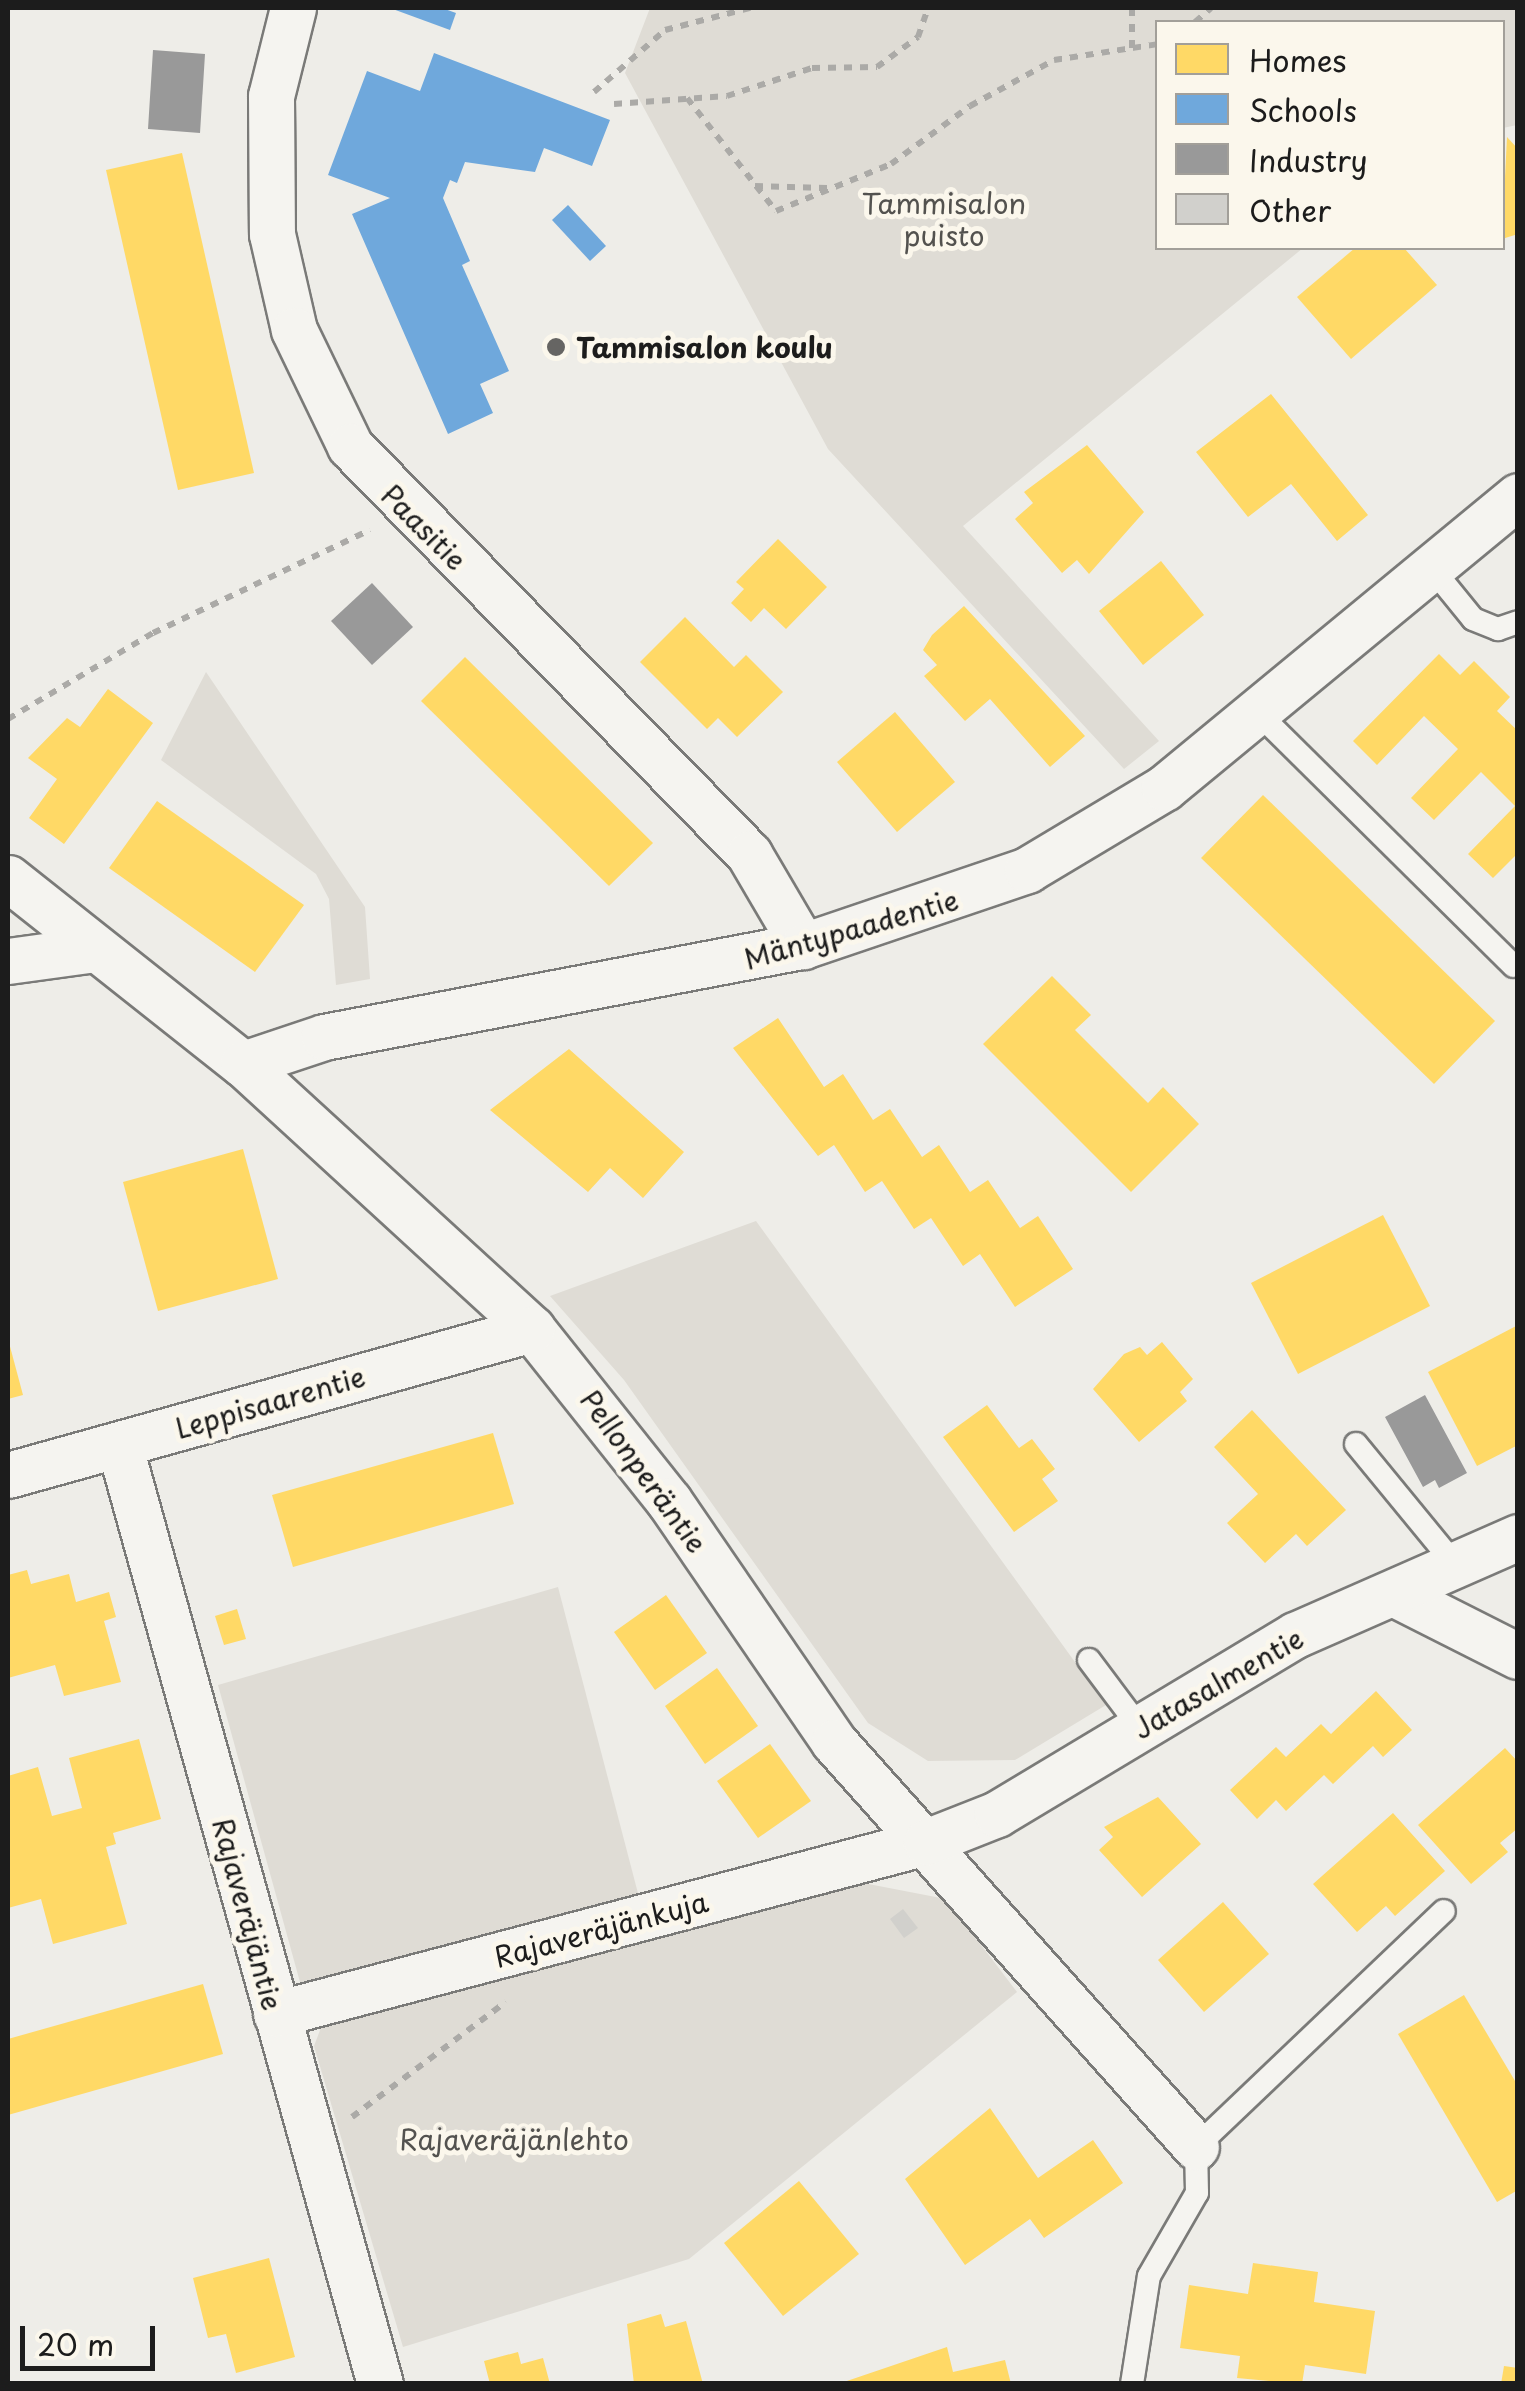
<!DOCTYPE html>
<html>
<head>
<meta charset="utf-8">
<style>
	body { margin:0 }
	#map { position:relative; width:1525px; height:2391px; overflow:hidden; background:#eeede8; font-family:"Playpen Sans",sans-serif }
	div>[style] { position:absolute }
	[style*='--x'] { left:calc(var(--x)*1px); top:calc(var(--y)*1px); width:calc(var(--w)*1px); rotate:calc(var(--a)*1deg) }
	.green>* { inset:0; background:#dfdcd5 }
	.homes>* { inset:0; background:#ffd966 }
	.schools>* { inset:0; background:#6fa8dc }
	.industry>* { inset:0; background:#999 }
	.building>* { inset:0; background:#d1d0cc }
	.path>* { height:6px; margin-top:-3px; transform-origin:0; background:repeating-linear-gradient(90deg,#abaaa7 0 8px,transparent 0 16px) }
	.roads { filter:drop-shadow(2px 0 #7a7a78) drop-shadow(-2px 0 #7a7a78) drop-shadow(0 2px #7a7a78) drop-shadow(0 -2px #7a7a78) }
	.service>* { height:22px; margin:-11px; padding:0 11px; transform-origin:11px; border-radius:11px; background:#f5f4f0 }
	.minor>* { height:45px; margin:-22.5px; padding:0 22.5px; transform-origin:22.5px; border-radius:22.5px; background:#f5f4f0 }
	.dots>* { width:28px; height:28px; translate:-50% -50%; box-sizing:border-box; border:5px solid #fbf7ec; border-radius:50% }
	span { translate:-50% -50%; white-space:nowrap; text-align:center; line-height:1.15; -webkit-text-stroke:10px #fbf7ec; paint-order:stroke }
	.park-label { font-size:28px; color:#53524f }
	.poi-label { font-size:28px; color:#1c1c1c; font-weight:700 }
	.left { translate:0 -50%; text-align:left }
	.street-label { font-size:28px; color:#1c1c1c }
	.frame { position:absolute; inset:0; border:10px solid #1c1c1c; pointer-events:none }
	.legend { position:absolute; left:1155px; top:20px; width:350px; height:230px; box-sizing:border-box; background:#fbf7ec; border:2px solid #a29f99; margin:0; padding:12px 18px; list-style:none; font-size:30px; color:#1c1c1c }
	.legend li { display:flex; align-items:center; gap:20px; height:50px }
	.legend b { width:50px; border:2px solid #a29f99 }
	.scale { position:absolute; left:20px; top:2326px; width:135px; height:45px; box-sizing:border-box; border:5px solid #1c1c1c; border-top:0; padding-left:12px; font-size:30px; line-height:35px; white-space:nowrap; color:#1c1c1c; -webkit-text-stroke:8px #fbf7ec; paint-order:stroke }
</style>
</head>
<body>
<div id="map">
	<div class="green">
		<i style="clip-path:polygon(650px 8px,1517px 8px,1517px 125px,1503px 128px,1502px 22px,1158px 22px,1158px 248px,1303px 248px,963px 526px,1159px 741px,1124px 769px,828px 449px,625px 73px)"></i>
		<i style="clip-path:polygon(206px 672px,365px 907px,370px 979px,336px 985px,329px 899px,316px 874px,161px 760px)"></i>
		<i style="clip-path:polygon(756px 1221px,1106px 1705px,1015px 1760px,928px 1761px,868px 1723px,624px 1380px,550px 1296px)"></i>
		<i style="clip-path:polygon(558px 1587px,640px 1901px,303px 1993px,218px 1685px)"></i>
		<i style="clip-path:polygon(858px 1882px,946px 1899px,1017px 1992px,689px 2259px,403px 2347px,314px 2046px,322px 2025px,350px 2009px)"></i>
	</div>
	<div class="homes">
		<i style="clip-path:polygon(1507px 137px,1518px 149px,1518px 234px,1502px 239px)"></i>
		<i style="clip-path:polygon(182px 153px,254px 473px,178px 490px,106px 170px)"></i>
		<i style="clip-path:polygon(1355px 248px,1404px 248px,1437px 285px,1351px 359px,1297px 297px)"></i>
		<i style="clip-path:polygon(1271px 394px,1368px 515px,1337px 541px,1291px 484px,1248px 517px,1196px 452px)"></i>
		<i style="clip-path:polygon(1087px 445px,1144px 512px,1089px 574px,1077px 560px,1062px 573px,1015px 519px,1033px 503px,1024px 492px)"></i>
		<i style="clip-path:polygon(778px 539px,827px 587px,786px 629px,764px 608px,751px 622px,731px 603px,744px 589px,736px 582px)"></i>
		<i style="clip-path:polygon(1161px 561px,1204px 615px,1143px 665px,1099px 611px)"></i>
		<i style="clip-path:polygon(964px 606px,1085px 736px,1050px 767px,990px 699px,965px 721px,924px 676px,937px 665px,923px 650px,932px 635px)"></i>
		<i style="clip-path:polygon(685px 617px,734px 667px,746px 655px,783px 692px,737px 737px,718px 718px,707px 729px,640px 662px)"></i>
		<i style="clip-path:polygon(1439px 654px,1460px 675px,1474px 661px,1510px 697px,1497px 711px,1518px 731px,1518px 853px,1493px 878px,1468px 854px,1515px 806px,1481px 772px,1434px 820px,1411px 798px,1458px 749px,1424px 716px,1377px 765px,1353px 741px)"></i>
		<i style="clip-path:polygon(465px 657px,653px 843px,609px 886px,421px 701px)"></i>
		<i style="clip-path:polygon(108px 689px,153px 723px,64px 844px,29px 818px,57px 779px,28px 758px,67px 718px,80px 727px)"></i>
		<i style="clip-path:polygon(895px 712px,955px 782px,897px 832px,837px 762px)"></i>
		<i style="clip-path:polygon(1263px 795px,1495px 1021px,1434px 1084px,1201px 858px)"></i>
		<i style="clip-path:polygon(157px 801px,304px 905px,255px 972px,109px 868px)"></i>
		<i style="clip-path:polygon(1052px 976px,1091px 1015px,1075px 1030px,1148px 1103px,1163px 1087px,1199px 1124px,1131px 1192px,983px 1044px)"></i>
		<i style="clip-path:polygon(778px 1018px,824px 1087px,843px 1074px,873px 1120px,890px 1109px,922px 1157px,939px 1145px,970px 1192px,988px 1180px,1020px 1228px,1038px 1216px,1073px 1269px,1015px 1307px,980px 1254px,963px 1266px,931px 1218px,914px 1229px,882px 1181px,865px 1192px,834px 1145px,818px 1156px,733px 1048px)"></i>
		<i style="clip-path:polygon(569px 1049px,684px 1152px,643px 1198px,610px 1168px,588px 1192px,490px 1110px)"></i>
		<i style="clip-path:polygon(243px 1149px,278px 1279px,158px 1311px,123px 1182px)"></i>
		<i style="clip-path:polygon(1383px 1215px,1430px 1306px,1298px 1374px,1251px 1283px)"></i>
		<i style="clip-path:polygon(1518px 1325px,1518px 1445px,1477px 1466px,1428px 1372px)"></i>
		<i style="clip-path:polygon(8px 1339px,23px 1395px,8px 1399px)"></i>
		<i style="clip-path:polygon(1162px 1342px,1193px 1379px,1180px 1392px,1187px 1401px,1139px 1442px,1093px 1389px,1124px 1354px,1140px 1347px,1147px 1355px)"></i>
		<i style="clip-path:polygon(987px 1405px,1019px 1448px,1032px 1439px,1055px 1469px,1042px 1479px,1058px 1501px,1014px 1532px,943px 1437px)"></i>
		<i style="clip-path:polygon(1252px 1410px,1346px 1510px,1307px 1546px,1296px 1534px,1265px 1563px,1227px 1523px,1258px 1494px,1214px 1447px)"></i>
		<i style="clip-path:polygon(493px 1433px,514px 1504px,293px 1567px,272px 1495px)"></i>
		<i style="clip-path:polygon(27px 1570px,31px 1584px,69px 1574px,76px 1602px,109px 1592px,116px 1617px,104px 1621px,121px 1682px,64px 1696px,55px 1665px,8px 1678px,8px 1575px)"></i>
		<i style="clip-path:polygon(666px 1595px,707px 1653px,655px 1690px,614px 1632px)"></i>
		<i style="clip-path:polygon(237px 1609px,246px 1639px,224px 1645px,215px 1616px)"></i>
		<i style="clip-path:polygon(717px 1668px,758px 1726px,705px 1764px,665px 1706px)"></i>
		<i style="clip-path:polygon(1376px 1691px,1412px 1730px,1383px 1757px,1373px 1746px,1333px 1784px,1324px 1775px,1286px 1811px,1276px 1800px,1257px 1819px,1230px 1790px,1276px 1747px,1286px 1757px,1321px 1724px,1331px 1734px)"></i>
		<i style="clip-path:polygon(139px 1739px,161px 1819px,113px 1833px,116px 1844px,106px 1847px,127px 1924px,53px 1944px,41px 1899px,8px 1908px,8px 1776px,38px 1767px,52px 1816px,82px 1808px,69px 1758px)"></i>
		<i style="clip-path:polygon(770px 1744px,811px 1801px,758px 1838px,717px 1781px)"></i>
		<i style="clip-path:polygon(1505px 1748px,1518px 1762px,1518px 1828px,1500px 1843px,1508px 1852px,1471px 1884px,1418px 1825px)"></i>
		<i style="clip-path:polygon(1158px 1797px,1201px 1844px,1142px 1897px,1099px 1850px,1113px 1837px,1104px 1827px)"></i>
		<i style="clip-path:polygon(1393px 1813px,1445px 1871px,1395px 1916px,1386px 1906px,1357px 1932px,1313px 1884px)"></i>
		<i style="clip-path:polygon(1223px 1902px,1269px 1954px,1204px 2012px,1158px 1960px)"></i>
		<i style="clip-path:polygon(203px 1984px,223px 2054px,8px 2115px,8px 2039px)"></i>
		<i style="clip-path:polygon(1464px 1995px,1518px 2086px,1518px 2190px,1497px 2202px,1398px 2034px)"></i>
		<i style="clip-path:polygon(990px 2108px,1038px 2178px,1093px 2140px,1123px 2183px,1044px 2238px,1030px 2219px,965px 2265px,905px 2179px)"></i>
		<i style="clip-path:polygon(799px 2181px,859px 2254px,783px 2316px,724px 2243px)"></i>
		<i style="clip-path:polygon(269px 2258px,295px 2357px,236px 2373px,226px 2334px,208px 2338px,193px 2278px)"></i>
		<i style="clip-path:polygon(1253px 2263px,1318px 2272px,1314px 2302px,1375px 2311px,1366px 2374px,1305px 2365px,1302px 2384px,1237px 2378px,1240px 2356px,1180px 2348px,1189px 2285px,1248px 2294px)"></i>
		<i style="clip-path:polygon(661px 2314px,665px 2327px,686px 2321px,703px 2384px,634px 2384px,627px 2324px)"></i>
		<i style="clip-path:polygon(947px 2347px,953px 2372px,1005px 2360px,1011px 2384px,838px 2384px)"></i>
		<i style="clip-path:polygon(518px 2352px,521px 2364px,543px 2358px,550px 2384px,490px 2384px,484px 2361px)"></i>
		<i style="clip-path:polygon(1504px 2366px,1518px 2368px,1518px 2384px,1501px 2384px)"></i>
	</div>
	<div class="schools">
		<i style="clip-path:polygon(390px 8px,442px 8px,456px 13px,450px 30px)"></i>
		<i style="clip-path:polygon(434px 53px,610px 120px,592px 166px,544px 148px,535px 172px,465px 162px,457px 183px,450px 180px,443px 198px,470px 261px,462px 265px,509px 371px,480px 384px,493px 413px,448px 434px,352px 214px,390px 198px,328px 175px,367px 71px,420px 91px)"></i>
		<i style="clip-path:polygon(568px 205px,606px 246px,590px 261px,552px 220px)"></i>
	</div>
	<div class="industry">
		<i style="clip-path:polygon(153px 50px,205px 54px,200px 133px,148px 129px)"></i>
		<i style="clip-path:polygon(372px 583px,413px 627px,372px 665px,331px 621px)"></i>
		<i style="clip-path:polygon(1425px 1395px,1467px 1473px,1439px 1488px,1435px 1480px,1423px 1487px,1385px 1417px)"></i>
	</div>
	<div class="building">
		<i style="clip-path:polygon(903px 1909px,918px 1928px,904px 1938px,890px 1919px)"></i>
	</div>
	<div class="path">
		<i style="--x:1195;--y:22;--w:21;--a:-41"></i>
		<i style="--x:1132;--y:48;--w:40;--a:-90"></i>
		<i style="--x:594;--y:92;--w:94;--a:-41.1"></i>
		<i style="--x:665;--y:30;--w:88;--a:-14.5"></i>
		<i style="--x:687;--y:98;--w:144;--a:51.8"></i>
		<i style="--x:776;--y:211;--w:124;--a:-22.2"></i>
		<i style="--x:891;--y:164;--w:98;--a:-36.3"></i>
		<i style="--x:970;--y:106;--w:96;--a:-28.7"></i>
		<i style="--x:1054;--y:60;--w:105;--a:-8.7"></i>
		<i style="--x:614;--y:104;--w:113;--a:-4"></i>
		<i style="--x:727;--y:96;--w:89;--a:-18.2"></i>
		<i style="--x:812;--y:68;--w:65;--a:-0.9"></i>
		<i style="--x:877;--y:67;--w:51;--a:-36.2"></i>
		<i style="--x:918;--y:37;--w:31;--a:-71"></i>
		<i style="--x:755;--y:186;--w:72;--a:1.6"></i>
		<i style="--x:8;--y:719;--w:169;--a:-30.7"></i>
		<i style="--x:153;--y:633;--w:240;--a:-25.4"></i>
		<i style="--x:352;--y:2117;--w:192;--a:-36.8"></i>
	</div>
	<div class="roads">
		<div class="service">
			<i style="--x:1430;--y:566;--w:68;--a:50.9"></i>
			<i style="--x:1473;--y:619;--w:27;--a:22"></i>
			<i style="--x:1498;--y:629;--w:21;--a:-19"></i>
			<i style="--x:1257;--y:712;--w:361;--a:44.7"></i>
			<i style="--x:1356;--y:1444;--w:159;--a:50.6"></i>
			<i style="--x:1089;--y:1660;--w:85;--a:53.1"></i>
			<i style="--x:1132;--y:2384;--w:109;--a:-81.1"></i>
			<i style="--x:1149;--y:2276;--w:96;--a:-60"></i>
			<i style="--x:1197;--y:2193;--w:46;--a:-91.2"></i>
			<i style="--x:1196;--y:2147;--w:342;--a:-43.6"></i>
		</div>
		<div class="minor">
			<i style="--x:293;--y:8;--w:91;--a:104"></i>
			<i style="--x:271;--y:96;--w:138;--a:89.6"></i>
			<i style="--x:272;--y:234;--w:98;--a:77.1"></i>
			<i style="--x:294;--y:330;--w:129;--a:64.2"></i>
			<i style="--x:350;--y:446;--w:571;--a:45.64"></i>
			<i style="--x:749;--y:854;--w:107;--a:59.6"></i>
			<i style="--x:8;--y:878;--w:300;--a:38.4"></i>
			<i style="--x:243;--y:1064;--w:392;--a:42.5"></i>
			<i style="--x:532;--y:1329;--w:220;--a:51.5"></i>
			<i style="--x:669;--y:1501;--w:292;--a:55.6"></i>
			<i style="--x:834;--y:1742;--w:543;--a:48.21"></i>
			<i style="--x:8;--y:961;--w:81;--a:-7.8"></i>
			<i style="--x:243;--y:1064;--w:85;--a:-18.4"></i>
			<i style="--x:324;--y:1037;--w:488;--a:-10.8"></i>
			<i style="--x:803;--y:946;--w:237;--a:-18.7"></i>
			<i style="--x:1027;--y:870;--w:160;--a:-30.9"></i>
			<i style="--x:1164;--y:788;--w:459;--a:-39.5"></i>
			<i style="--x:119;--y:1444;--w:976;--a:74.48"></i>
			<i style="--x:8;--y:1475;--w:544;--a:-15.57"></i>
			<i style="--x:1399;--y:1596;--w:133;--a:26.8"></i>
			<i style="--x:276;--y:2014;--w:672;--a:-14.82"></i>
			<i style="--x:926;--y:1842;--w:76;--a:-21.5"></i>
			<i style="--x:997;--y:1814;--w:348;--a:-31"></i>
			<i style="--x:1295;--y:1635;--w:244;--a:-23.7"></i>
		</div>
	</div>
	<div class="dots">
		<i style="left:556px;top:347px;background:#666563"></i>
	</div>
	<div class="park-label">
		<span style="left:944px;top:219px">Tammisalon<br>puisto</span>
		<span style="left:514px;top:2139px">Rajaveräjänlehto</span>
	</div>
	<div class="poi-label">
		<span class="left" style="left:576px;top:347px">Tammisalon koulu</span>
	</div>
	<div class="street-label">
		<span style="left:424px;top:527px;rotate:45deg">Paasitie</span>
		<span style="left:851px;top:929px;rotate:-16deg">Mäntypaadentie</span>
		<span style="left:270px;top:1402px;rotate:-16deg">Leppisaarentie</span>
		<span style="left:644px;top:1471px;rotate:54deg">Pellonperäntie</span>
		<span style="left:1218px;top:1683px;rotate:-30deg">Jatasalmentie</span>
		<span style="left:248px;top:1914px;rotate:75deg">Rajaveräjäntie</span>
		<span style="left:601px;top:1929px;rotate:-15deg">Rajaveräjänkuja</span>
	</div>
	<div class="frame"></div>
	<ul class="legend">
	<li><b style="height:28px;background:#ffd966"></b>Homes</li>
	<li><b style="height:28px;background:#6fa8dc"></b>Schools</li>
	<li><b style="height:28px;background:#999"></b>Industry</li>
	<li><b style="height:28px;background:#d1d0cc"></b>Other</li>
	</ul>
	<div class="scale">20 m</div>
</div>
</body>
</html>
